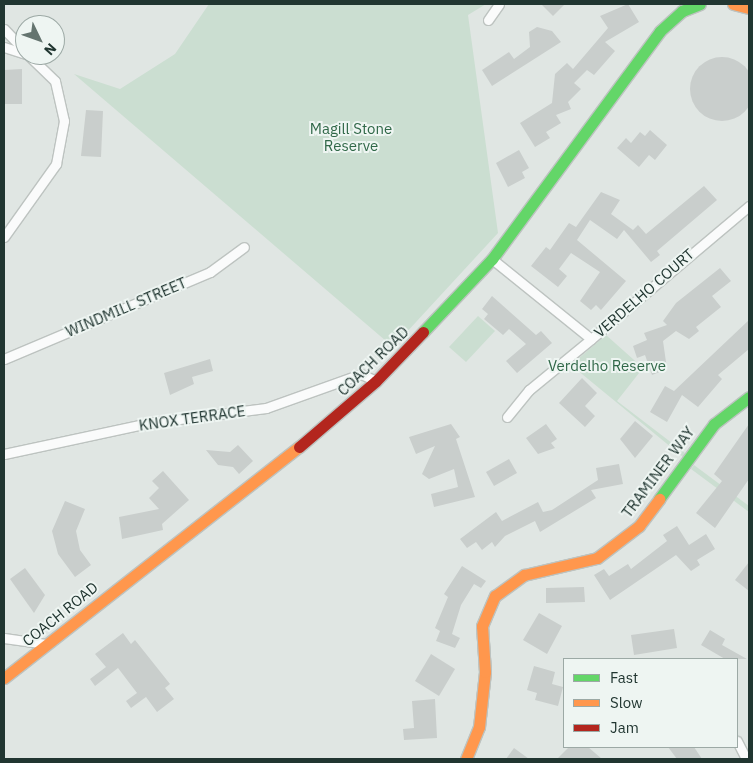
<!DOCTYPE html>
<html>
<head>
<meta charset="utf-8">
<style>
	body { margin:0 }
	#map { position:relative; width:753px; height:763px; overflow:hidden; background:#e0e6e3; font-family:"IBM Plex Sans",sans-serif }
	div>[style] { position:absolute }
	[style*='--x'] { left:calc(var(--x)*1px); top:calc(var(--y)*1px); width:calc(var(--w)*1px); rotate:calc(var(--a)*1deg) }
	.green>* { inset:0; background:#cbded1 }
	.building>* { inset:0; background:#c9cecc }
	.round { border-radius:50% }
	.roads { filter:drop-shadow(1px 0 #bdc3c0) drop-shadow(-1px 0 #bdc3c0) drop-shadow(0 1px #bdc3c0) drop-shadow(0 -1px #bdc3c0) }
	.street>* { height:9px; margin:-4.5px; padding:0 4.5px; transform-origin:4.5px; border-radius:4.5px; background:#fafbfb }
	.fast>* { height:11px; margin:-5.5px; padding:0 5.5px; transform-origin:5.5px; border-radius:5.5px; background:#63d668 }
	.slow>* { height:11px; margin:-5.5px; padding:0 5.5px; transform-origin:5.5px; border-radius:5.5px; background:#ff974d }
	.jam>* { height:11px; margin:-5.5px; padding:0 5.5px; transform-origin:5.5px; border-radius:5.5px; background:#b3261e }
	span { translate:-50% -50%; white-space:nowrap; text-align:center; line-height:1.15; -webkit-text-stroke:4px #eef5f2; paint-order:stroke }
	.park-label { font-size:15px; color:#306848 }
	.street-label { font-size:15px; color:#213631 }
	.frame { position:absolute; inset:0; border:5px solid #213631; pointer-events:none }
	.legend { position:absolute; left:563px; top:658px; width:175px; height:90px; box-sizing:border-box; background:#eef5f2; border:1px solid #9ca9a5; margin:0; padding:6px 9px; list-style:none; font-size:15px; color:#213631 }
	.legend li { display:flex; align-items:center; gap:10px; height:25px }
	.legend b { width:25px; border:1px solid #9ca9a5 }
	.north { position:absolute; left:15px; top:15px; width:50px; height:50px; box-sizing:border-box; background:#eef5f2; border:1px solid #9ca9a5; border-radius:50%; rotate:132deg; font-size:14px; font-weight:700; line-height:20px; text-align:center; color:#213631 }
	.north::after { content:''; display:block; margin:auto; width:18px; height:22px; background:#64746f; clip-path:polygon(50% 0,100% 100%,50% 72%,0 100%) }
</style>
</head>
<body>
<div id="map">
	<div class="green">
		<i style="clip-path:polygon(209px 4px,486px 4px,468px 15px,498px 233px,393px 347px,74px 74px,120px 89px,175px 54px)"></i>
		<i style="clip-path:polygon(478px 316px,495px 331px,466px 362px,449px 347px)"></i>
		<i style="clip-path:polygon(606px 335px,643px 368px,617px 401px,685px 453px,683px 457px,571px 365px)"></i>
		<i style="clip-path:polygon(694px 465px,749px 506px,749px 512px,691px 469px)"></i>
	</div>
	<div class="building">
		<i style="clip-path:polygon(541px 4px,565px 4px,553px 16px)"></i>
		<i style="clip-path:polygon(628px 4px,639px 22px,605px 42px,615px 51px,594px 75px,587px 70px,574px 83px,581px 89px,568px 102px,571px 109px,556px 115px,561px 123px,546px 132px,550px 138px,535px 147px,520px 123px,552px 103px,555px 74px,567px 63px,573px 69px,608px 28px,600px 16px)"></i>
		<i style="clip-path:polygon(537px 27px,552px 31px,561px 42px,492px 86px,482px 70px,509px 52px,514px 59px,530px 47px,529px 32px)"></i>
		<i class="round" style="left:690px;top:57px;width:64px;height:64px"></i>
		<i style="clip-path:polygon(22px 69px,22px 104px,4px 104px,4px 70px)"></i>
		<i style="clip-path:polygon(86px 110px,103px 111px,101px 157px,81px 156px)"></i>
		<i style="clip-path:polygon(650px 130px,667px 145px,655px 160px,649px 155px,639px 167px,617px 148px,626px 138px,631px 143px,640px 132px,645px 136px)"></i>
		<i style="clip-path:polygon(519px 150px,529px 168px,522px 172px,525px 178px,508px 187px,496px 163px)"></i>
		<i style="clip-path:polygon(704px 186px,717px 200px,657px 251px,660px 255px,651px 262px,624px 230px,617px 239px,590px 220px,577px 240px,626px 281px,601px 310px,596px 305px,591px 310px,580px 301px,600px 272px,571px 253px,559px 269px,567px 276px,558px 287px,531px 266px,546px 247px,550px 250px,569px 223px,576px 227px,601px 192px,620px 200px,611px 214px,633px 230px,638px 225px,646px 234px)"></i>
		<i style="clip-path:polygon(720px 268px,731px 281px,712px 296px,721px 307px,696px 327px,699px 331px,689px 339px,676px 331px,663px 341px,667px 369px,652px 375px,645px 355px,637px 358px,633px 346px,647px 340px,644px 333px,667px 325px,663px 321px,676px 303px)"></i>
		<i style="clip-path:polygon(492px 296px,536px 335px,541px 331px,552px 343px,517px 373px,506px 361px,526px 344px,509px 329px,503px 335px,484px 319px,488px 314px,482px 309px)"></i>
		<i style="clip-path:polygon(749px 320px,749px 349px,718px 375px,722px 379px,698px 407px,682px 395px,667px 422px,650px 412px,665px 386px,674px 391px)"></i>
		<i style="clip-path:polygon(210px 359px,213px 371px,192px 377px,194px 384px,170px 395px,164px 373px)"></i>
		<i style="clip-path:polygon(582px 378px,597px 393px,585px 406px,595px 416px,585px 427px,559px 403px)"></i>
		<i style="clip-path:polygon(635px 421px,653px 436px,635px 458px,620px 439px)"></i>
		<i style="clip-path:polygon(451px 424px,460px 437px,456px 439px,475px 497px,434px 507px,431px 494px,458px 487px,454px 469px,429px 479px,422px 474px,435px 446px,416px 454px,409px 437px)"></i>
		<i style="clip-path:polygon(546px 424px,557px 439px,551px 443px,555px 448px,538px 454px,526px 438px)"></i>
		<i style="clip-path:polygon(749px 424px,749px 479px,715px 528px,696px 513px,722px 481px,714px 474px)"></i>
		<i style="clip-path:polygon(238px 445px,253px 461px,239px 474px,233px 467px,218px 465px,206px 450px,230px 452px)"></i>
		<i style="clip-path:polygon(509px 459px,517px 473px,494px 486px,486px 472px)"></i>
		<i style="clip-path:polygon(619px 464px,623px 484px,591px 490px,596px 498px,540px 532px,535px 521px,505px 536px,495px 547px,492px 542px,482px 550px,476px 542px,467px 548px,460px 539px,496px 512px,502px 521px,538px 502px,543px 512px,552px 510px,598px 480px,596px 468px)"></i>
		<i style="clip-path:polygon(163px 471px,189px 500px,162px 524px,163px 530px,122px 539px,119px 517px,159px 509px,149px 498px,159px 488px,152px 481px)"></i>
		<i style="clip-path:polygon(65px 501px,85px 509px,76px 531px,80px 550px,91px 565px,75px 577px,58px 554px,52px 531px)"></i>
		<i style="clip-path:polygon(677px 526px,689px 545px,706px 534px,715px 549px,697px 560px,700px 565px,691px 571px,676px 555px,610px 600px,594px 575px,604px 569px,609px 576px,628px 564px,631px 569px,667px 541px,663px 535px)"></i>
		<i style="clip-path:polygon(749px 562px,749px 591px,735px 580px)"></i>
		<i style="clip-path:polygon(462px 566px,486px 581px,481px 588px,474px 584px,461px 605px,452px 634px,460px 638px,455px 648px,436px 641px,440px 631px,435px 628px,448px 597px,444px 594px)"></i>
		<i style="clip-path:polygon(25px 568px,45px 595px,34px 613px,10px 579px)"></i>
		<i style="clip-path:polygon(584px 587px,585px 602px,546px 603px,546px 588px)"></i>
		<i style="clip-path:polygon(539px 613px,562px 626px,547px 654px,523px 640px)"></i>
		<i style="clip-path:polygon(674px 629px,677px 648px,634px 655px,631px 635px)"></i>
		<i style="clip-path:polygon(710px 630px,725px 639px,722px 645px,747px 659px,725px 659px,701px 645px)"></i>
		<i style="clip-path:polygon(123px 633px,131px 644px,135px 640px,170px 684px,165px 688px,174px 699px,157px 712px,146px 697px,131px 708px,126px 701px,137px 693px,118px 668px,95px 686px,90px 679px,106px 667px,95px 654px)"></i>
		<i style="clip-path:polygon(431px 654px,455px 669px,439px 696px,415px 681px)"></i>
		<i style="clip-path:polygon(534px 666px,555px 672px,552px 684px,563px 687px,558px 706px,535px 700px,537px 693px,527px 690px)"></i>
		<i style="clip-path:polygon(435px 699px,437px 738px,404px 740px,403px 729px,414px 728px,412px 701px)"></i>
		<i style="clip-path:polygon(569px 747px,588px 747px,602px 759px,557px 759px)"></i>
		<i style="clip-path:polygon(668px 747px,694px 747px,702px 759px,677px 759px)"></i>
		<i style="clip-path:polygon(514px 748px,529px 759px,506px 759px)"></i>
	</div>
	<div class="roads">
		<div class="street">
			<i style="--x:488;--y:20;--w:19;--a:-55"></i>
			<i style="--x:4;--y:29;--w:30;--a:46"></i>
			<i style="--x:4;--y:47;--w:22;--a:18"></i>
			<i style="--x:4;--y:237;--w:90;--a:-54.5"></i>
			<i style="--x:56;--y:164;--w:44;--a:-79.5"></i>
			<i style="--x:64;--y:121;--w:41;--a:-102.7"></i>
			<i style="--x:55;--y:81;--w:37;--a:-136"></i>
			<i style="--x:492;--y:259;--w:127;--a:38.9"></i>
			<i style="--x:591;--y:339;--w:207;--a:-40.1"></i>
			<i style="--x:4;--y:359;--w:224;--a:-22.9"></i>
			<i style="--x:210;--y:272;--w:42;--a:-36.3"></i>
			<i style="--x:507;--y:417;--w:35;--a:-51"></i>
			<i style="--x:529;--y:390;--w:80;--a:-39.4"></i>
			<i style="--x:4;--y:454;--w:147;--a:-12.1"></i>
			<i style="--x:148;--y:423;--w:119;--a:-7.2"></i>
			<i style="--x:266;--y:408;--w:101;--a:-19.7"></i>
			<i style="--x:361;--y:374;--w:17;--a:25"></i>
			<i style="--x:4;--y:638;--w:42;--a:8.1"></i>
			<i style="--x:737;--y:741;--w:20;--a:63"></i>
		</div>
		<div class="fast">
			<i style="--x:423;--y:332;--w:100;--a:-46.6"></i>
			<i style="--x:492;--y:259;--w:283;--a:-53.6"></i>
			<i style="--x:660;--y:31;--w:30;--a:-42"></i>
			<i style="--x:682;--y:11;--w:19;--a:-21"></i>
			<i style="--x:659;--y:499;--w:93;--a:-53.7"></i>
			<i style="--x:714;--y:424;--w:44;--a:-37.6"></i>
		</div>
		<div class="slow">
			<i style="--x:733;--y:4;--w:16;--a:14"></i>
			<i style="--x:4;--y:678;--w:375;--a:-38.1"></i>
			<i style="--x:466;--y:759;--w:35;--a:-68"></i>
			<i style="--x:479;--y:727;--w:55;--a:-83.8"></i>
			<i style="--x:485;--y:672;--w:46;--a:-93.7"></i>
			<i style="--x:482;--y:626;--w:33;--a:-67"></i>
			<i style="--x:495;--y:596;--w:36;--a:-36"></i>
			<i style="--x:524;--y:575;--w:75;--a:-13.1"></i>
			<i style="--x:597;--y:558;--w:53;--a:-37.3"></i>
			<i style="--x:639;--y:526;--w:34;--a:-53"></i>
		</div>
		<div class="jam">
			<i style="--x:299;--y:447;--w:101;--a:-40.6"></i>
			<i style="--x:376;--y:381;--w:68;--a:-46.2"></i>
		</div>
	</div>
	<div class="park-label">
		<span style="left:351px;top:137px">Magill Stone<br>Reserve</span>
		<span style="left:607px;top:366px">Verdelho Reserve</span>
	</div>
	<div class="street-label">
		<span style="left:644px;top:293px;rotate:-41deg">VERDELHO COURT</span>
		<span style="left:126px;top:307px;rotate:-23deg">WINDMILL STREET</span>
		<span style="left:373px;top:361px;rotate:-44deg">COACH ROAD</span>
		<span style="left:192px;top:418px;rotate:-8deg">KNOX TERRACE</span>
		<span style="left:658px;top:472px;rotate:-53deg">TRAMINER WAY</span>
		<span style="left:60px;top:614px;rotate:-39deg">COACH ROAD</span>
	</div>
	<div class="frame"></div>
	<ul class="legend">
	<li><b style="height:6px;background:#63d668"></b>Fast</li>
	<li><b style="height:6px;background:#ff974d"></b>Slow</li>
	<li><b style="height:6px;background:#b3261e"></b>Jam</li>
	</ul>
	<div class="north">N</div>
</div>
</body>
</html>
